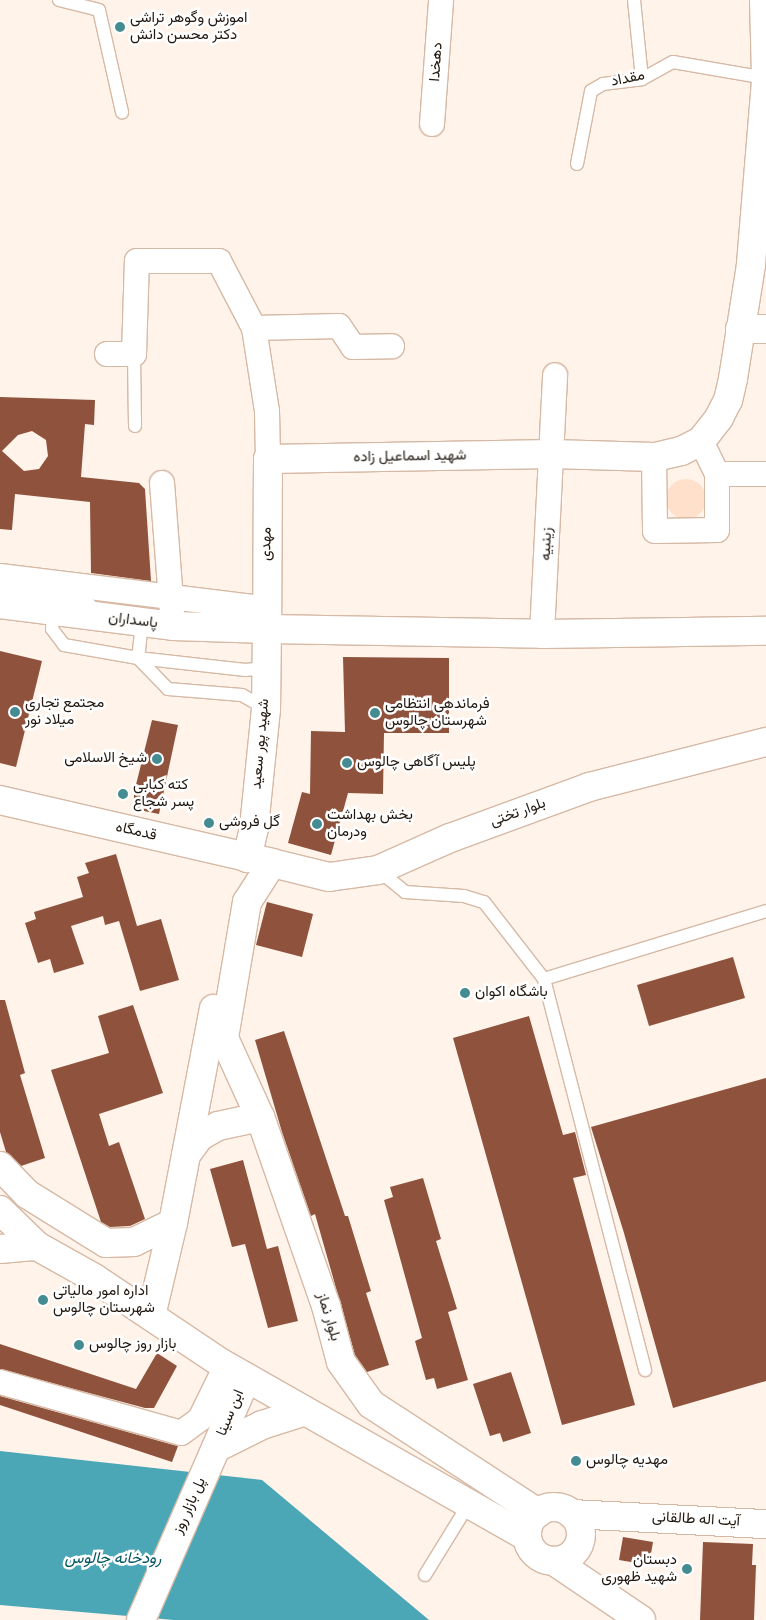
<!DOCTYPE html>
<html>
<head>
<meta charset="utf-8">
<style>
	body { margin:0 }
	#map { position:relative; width:766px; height:1620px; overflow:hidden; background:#fff3ea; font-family:Overpass,Vazirmatn,sans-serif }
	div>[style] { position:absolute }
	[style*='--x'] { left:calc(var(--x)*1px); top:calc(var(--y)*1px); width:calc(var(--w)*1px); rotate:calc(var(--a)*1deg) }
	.green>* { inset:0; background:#ffe0cb }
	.round { border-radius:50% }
	.water>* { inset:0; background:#4ba7b6 }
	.building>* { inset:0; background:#8f523c }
	.roads { filter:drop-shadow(1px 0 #d6b9a5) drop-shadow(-1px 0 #d6b9a5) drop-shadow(0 1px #d6b9a5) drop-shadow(0 -1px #d6b9a5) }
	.lane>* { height:12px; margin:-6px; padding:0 6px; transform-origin:6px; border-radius:6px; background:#fff }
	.street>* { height:24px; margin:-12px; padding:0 12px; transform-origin:12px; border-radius:12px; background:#fff }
	.secondary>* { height:28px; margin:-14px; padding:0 14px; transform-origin:14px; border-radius:14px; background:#fff }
	.secondary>.ring { margin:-14px; padding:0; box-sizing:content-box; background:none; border:28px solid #fff; border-radius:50% }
	.primary>* { height:28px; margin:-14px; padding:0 14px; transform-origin:14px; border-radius:14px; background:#fff }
	.dots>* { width:14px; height:14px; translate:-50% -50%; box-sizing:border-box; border:2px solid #fff; border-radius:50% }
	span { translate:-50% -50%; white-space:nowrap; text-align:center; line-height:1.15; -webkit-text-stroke:5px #fff; paint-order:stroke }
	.poi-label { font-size:15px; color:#21170f }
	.left { translate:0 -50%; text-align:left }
	.right { translate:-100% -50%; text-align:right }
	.street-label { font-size:15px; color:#21170f }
	.water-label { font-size:16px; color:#055863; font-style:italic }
</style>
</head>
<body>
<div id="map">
	<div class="green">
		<i class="round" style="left:666px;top:479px;width:40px;height:40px"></i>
	</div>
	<div class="water">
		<i style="clip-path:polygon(0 1451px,262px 1480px,429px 1620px,174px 1620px,0 1605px)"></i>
	</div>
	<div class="building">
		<i style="clip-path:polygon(evenodd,0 397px,95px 400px,94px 425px,85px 424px,81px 477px,139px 483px,145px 489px,151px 581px,91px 573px,90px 502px,15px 494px,12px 530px,0 529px,0 397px,32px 431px,46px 440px,48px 456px,39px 469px,24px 471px,2px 451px,18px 435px,32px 431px)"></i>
		<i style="clip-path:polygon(0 651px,42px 661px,16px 767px,0 763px)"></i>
		<i style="clip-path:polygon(343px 657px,449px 658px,449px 733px,384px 733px,383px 794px,348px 793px,331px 855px,288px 843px,302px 792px,310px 794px,311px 731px,345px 732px)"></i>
		<i style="clip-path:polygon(152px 720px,178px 725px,159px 814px,134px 809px,134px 793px)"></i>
		<i style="clip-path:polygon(116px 854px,137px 926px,161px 919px,179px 980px,140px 991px,119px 921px,105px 925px,103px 916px,71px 926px,84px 964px,54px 973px,50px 959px,38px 963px,25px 923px,36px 919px,34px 912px,83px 897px,77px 877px,89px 873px,85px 863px)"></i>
		<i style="clip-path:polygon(267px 902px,313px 914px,302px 957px,256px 945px)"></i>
		<i style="clip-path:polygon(733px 957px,745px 998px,649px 1026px,637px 985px)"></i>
		<i style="clip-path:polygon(0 1000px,5px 1000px,25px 1073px,20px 1075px,45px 1158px,21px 1166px,6px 1152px,0 1132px)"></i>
		<i style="clip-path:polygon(133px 1005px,163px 1093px,99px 1114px,109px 1146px,119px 1142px,145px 1219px,130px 1226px,110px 1227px,101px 1222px,51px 1070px,109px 1053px,98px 1016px)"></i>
		<i style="clip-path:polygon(529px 1016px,563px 1135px,575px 1132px,586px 1175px,573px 1178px,635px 1405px,562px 1425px,453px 1038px)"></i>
		<i style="clip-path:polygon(284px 1031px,345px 1216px,348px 1216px,371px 1291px,366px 1293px,389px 1365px,367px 1372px,355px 1355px,315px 1214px,311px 1216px,282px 1132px,255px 1040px)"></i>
		<i style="clip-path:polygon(766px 1078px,766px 1381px,673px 1408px,624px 1233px,591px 1127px)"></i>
		<i style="clip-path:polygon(243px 1160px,267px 1249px,278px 1246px,298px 1321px,268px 1328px,245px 1244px,232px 1247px,210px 1169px)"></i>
		<i style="clip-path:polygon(423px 1178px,441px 1239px,436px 1241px,457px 1309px,448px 1312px,468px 1380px,437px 1389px,434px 1378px,426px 1380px,415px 1341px,422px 1338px,384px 1200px,393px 1197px,390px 1187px)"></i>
		<i style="clip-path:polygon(0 1344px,136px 1389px,157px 1353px,177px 1366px,154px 1408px,145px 1408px,0 1369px)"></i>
		<i style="clip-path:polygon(511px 1372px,531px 1433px,503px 1442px,500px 1433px,490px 1436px,473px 1384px)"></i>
		<i style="clip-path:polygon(0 1396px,177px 1446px,178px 1446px,172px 1462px,0 1405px)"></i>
		<i style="clip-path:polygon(623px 1537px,653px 1542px,649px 1565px,619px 1560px)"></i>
		<i style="clip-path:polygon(703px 1542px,753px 1544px,752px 1565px,756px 1565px,754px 1620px,700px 1620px)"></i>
	</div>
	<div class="roads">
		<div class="lane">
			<i style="--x:59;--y:0;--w:41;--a:14"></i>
			<i style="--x:99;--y:10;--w:105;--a:77.3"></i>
			<i style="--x:634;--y:0;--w:79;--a:84.2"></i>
			<i style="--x:577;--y:164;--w:74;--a:-79.1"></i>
			<i style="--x:591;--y:91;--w:14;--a:-30"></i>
			<i style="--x:603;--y:84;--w:39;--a:-7"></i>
			<i style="--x:642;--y:79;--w:35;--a:-29"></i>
			<i style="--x:673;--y:62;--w:94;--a:9.8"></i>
			<i style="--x:134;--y:354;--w:72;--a:89.2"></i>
			<i style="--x:0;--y:589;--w:85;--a:6.8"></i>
			<i style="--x:84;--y:599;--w:18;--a:45"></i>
			<i style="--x:60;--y:612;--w:9;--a:144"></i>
			<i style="--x:53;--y:617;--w:12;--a:95"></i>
			<i style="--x:52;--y:629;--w:20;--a:53"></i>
			<i style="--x:64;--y:645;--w:75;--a:10"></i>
			<i style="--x:138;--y:658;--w:43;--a:45.9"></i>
			<i style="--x:168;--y:689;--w:74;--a:4.6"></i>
			<i style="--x:242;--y:695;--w:28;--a:30"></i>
			<i style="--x:142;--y:622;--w:36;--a:96"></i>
			<i style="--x:138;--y:658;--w:108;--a:6.4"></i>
			<i style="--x:245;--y:670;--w:22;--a:-5"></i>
			<i style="--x:378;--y:870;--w:35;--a:39"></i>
			<i style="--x:405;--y:892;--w:59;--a:3.9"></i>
			<i style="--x:464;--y:896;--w:21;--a:17"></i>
			<i style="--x:484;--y:902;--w:98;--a:52.1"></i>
			<i style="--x:544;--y:979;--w:404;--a:75.5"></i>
			<i style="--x:544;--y:979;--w:232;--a:-17"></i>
			<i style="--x:425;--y:1575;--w:82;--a:-58.4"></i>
		</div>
		<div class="street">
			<i style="--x:432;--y:124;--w:124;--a:-85.8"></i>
			<i style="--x:254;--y:328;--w:85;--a:-1.3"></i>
			<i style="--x:339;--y:326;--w:25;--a:56"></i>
			<i style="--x:353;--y:347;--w:39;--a:-1"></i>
			<i style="--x:107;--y:354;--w:27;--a:0"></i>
			<i style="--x:134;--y:354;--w:93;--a:-88.2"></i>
			<i style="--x:137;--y:261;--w:82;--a:0"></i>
			<i style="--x:219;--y:261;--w:76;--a:62.4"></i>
			<i style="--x:254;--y:328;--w:84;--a:81.1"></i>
			<i style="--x:267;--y:411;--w:48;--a:88.8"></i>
			<i style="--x:701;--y:441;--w:37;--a:64"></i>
			<i style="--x:717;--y:474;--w:49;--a:0"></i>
			<i style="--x:654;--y:457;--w:74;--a:89.2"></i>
			<i style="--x:655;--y:531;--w:62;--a:-0.9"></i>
			<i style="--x:717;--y:530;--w:56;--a:-90"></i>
			<i style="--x:162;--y:483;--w:131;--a:85.6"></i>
			<i style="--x:0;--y:576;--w:269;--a:7"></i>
			<i style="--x:542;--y:634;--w:259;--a:-87.1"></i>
			<i style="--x:0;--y:1382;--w:188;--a:15.7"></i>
			<i style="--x:181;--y:1433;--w:24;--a:-36"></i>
			<i style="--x:200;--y:1419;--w:59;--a:-63.9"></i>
		</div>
		<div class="secondary">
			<i style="--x:764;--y:0;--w:74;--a:88.5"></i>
			<i style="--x:766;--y:81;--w:185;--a:94.7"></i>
			<i style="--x:751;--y:265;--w:115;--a:99"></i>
			<i style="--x:733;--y:379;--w:22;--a:103"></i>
			<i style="--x:728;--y:400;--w:20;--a:117"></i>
			<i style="--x:719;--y:418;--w:29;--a:128"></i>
			<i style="--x:701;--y:441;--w:22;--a:153"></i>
			<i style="--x:681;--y:451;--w:28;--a:167"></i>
			<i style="--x:654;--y:457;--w:102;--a:-178.3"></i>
			<i style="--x:552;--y:454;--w:284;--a:179"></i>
			<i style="--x:268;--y:459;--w:170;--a:90.3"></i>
			<i style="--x:267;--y:629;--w:275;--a:1"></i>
			<i style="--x:542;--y:634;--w:224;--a:-0.8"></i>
			<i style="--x:740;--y:329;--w:26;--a:0"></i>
			<i style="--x:186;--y:1155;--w:22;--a:-54"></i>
			<i style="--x:199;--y:1137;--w:22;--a:-30"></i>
			<i style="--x:218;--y:1126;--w:43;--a:-12.1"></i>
			<i style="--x:0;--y:1166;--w:39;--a:46"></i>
			<i style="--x:27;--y:1194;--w:93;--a:31.8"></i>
			<i style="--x:106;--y:1243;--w:28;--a:-2"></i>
			<i style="--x:134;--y:1242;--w:43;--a:-26"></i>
			<i style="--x:0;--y:1210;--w:52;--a:44.2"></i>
			<i style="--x:37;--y:1246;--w:65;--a:29.3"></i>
			<i style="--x:94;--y:1278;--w:153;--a:33.8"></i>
			<i style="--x:221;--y:1363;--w:352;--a:29.6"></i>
			<i style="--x:0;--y:1249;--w:37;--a:-5"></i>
			<i style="--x:151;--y:1316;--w:96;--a:-76.7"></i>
			<i style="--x:173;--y:1223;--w:218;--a:-79.2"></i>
			<i style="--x:216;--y:1448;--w:51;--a:-26.6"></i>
			<i style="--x:262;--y:1425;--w:43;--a:-17.6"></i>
			<i class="ring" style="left:527px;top:1507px;width:26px;height:26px"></i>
			<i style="--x:538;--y:1513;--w:199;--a:-146.9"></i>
			<i style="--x:371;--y:1404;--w:52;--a:-125.5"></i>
			<i style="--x:341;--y:1362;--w:58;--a:-105"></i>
			<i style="--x:326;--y:1306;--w:200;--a:-109.2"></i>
			<i style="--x:260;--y:1117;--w:87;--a:-114.5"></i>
			<i style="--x:224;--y:1038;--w:138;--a:-80.4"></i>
			<i style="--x:247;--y:902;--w:46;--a:-57.3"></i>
			<i style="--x:272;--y:863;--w:59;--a:13.8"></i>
			<i style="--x:329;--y:877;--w:49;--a:-8.1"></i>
			<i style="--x:378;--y:870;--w:79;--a:-24"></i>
			<i style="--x:450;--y:838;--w:148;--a:-20.1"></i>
			<i style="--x:589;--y:787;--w:183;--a:-14.3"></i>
			<i style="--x:572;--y:1514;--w:194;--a:3"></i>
			<i style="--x:554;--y:1561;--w:105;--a:34.1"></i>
			<i style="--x:141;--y:1620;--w:264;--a:-66.5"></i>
		</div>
		<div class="primary">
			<i style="--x:0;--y:604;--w:174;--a:7.2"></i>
			<i style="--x:173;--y:626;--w:94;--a:1.8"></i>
			<i style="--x:267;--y:629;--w:80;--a:90.7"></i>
			<i style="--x:266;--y:709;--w:120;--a:95.8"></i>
			<i style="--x:254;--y:828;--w:31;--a:103"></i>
			<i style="--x:0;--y:800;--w:279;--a:13"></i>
		</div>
	</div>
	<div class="dots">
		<i style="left:120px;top:27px;background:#448b92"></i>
		<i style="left:15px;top:712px;background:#448b92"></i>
		<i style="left:375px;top:713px;background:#448b92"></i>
		<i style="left:157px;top:759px;background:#448b92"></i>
		<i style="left:347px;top:763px;background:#448b92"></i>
		<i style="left:123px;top:794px;background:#448b92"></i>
		<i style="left:209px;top:823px;background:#448b92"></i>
		<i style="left:317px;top:824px;background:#448b92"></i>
		<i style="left:465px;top:993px;background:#448b92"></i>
		<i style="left:43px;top:1300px;background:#448b92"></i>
		<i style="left:79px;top:1345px;background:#448b92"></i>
		<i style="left:576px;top:1461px;background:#448b92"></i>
		<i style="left:687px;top:1569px;background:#448b92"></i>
	</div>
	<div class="poi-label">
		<span class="left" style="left:130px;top:27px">اموزش وگوهر تراشی<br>دکتر محسن دانش</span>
		<span class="left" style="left:25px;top:712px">مجتمع تجاری<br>میلاد نور</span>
		<span class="left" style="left:385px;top:713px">فرماندهی انتظامی<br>شهرستان چالوس</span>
		<span class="right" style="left:147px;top:759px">شیخ الاسلامی</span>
		<span class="left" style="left:357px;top:763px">پلیس آگاهی چالوس</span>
		<span class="left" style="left:133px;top:794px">کته کبابی<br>پسر شجاع</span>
		<span class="left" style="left:327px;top:824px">بخش بهداشت<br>ودرمان</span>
		<span class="left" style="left:219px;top:823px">گل فروشی</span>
		<span class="left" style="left:475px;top:993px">باشگاه اکوان</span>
		<span class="left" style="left:53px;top:1300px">اداره امور مالیاتی<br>شهرستان چالوس</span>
		<span class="left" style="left:89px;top:1345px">بازار روز چالوس</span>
		<span class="left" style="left:586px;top:1461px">مهدیه چالوس</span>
		<span class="right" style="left:677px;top:1569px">دبستان<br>شهید ظهوری</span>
	</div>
	<div class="street-label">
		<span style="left:437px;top:62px;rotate:-86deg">دهخدا</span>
		<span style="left:628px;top:79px;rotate:-12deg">مقداد</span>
		<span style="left:410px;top:457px;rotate:-1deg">شهید اسماعیل زاده</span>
		<span style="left:267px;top:544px;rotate:-89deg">مهدی</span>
		<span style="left:547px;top:544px;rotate:-87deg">زینبیه</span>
		<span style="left:133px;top:621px;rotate:7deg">پاسداران</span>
		<span style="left:261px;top:744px;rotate:-85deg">شهید پور سعید</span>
		<span style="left:518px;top:813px;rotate:-20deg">بلوار تختی</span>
		<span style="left:136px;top:832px;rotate:13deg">قدمگاه</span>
		<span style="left:328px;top:1317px;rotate:73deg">بلوار نماز</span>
		<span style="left:231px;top:1413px;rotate:-67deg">ابن سینا</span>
		<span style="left:190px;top:1506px;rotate:-66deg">پل بازار روز</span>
		<span style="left:696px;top:1520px;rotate:3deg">آیت اله طالقانی</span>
	</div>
	<div class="water-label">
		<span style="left:113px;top:1559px">رودخانه چالوس</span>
	</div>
</div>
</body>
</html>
